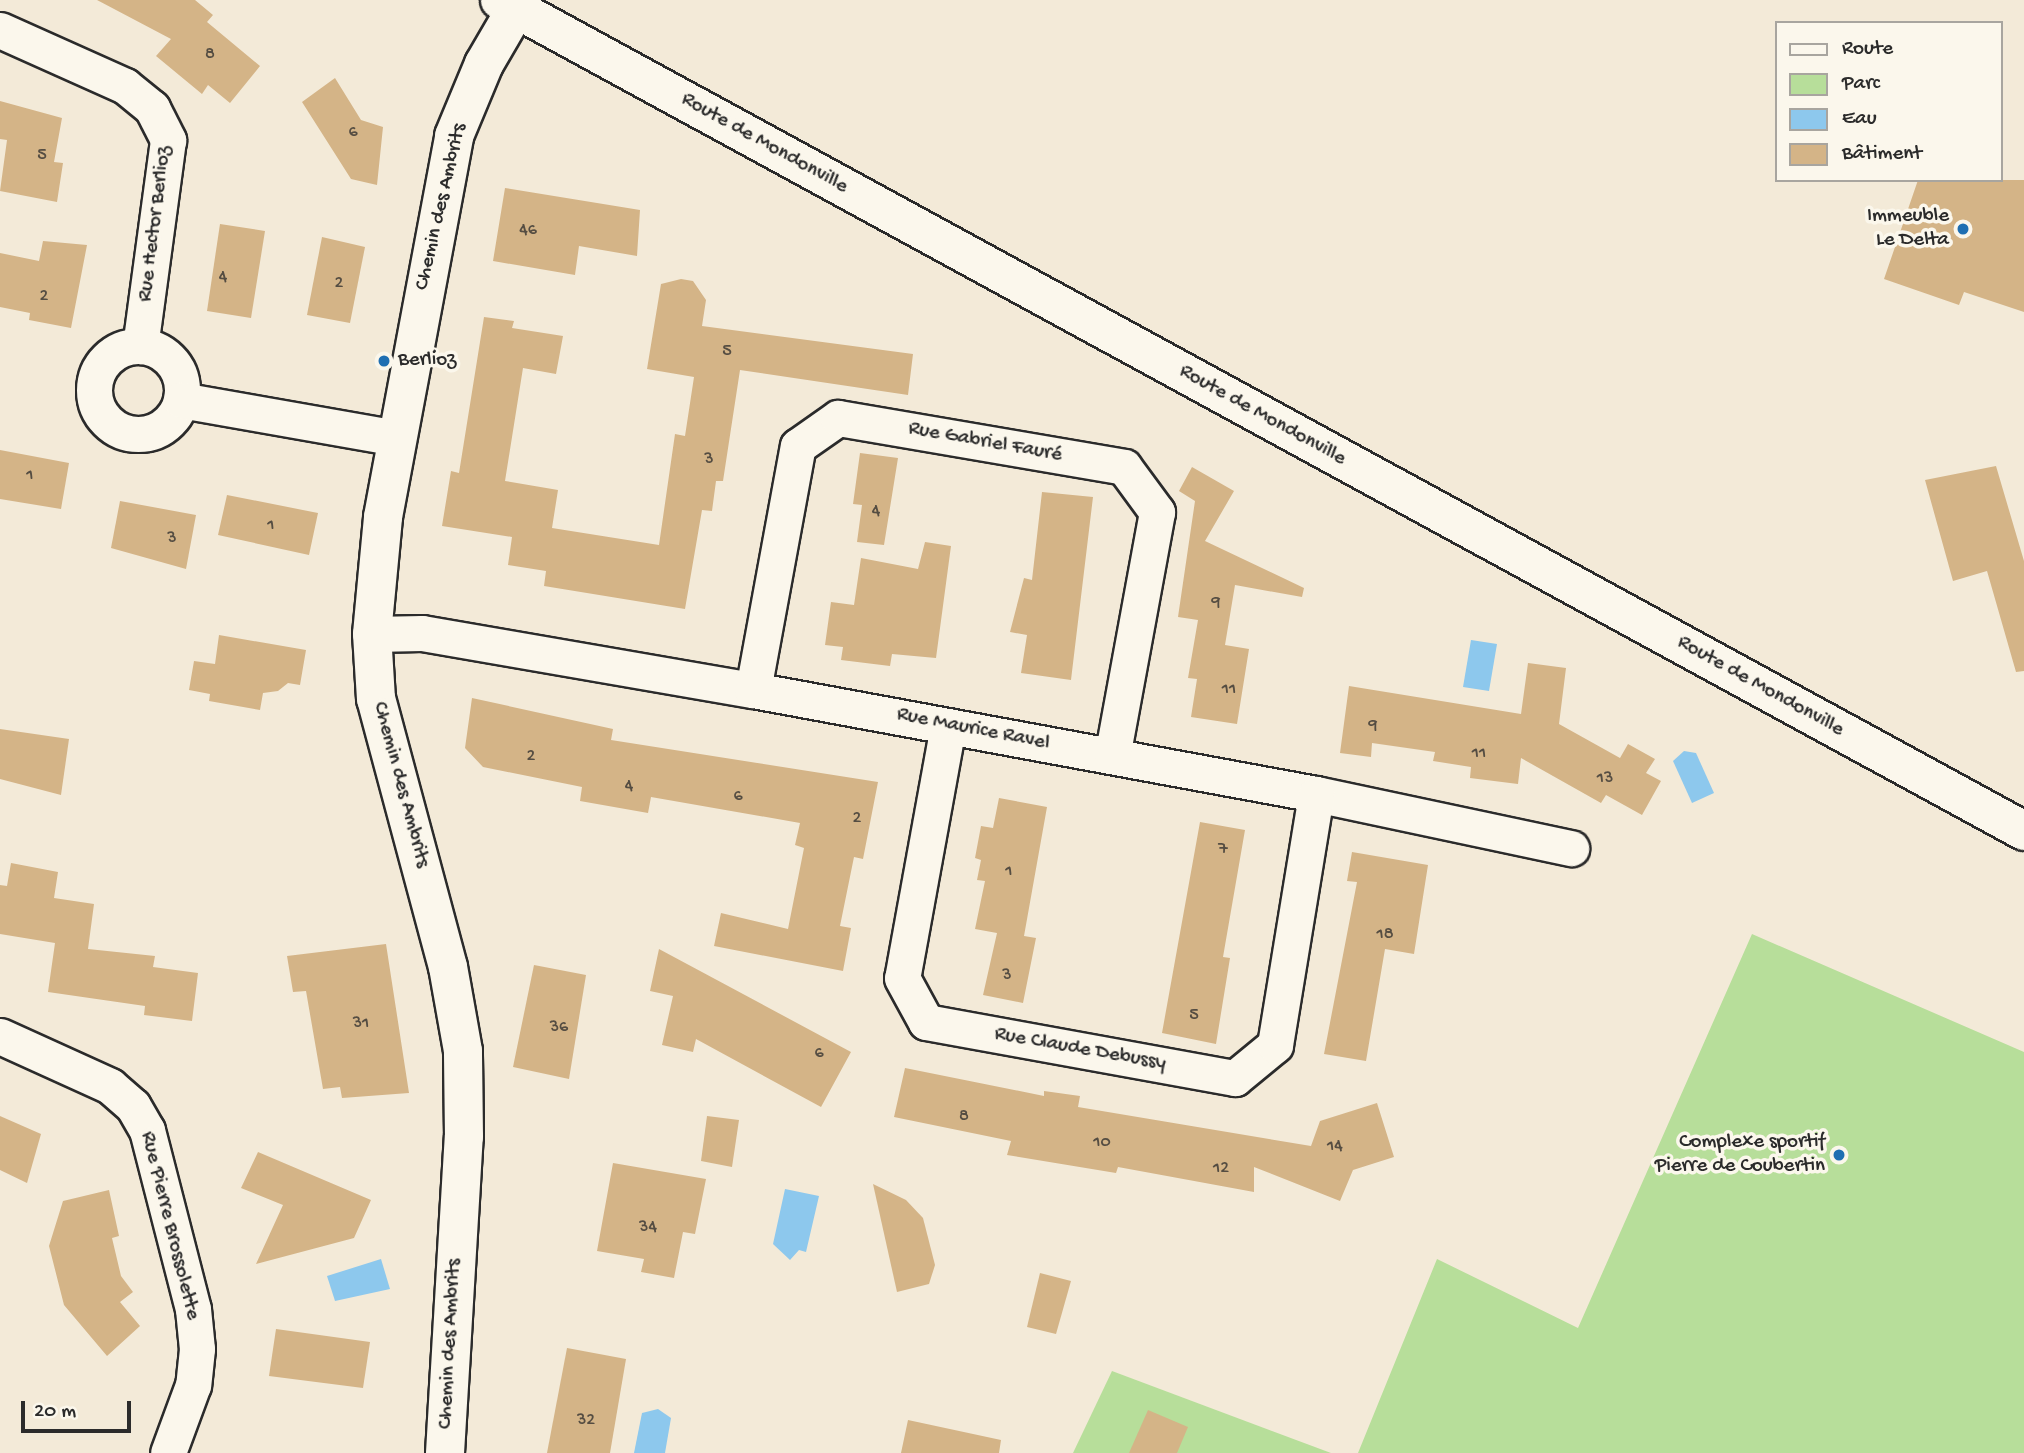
<!DOCTYPE html>
<html>
<head>
<meta charset="utf-8">
<style>
	body { margin:0 }
	#map { position:relative; width:2024px; height:1453px; overflow:hidden; background:#f3ead8; font-family:"Gochi Hand",sans-serif }
	div>[style] { position:absolute }
	[style*='--x'] { left:calc(var(--x)*1px); top:calc(var(--y)*1px); width:calc(var(--w)*1px); rotate:calc(var(--a)*1deg) }
	.green>* { inset:0; background:#b7de9a }
	.water>* { inset:0; background:#8dc8ed }
	.building>* { inset:0; background:#d4b487 }
	.roads { filter:drop-shadow(2px 0 #2b2b2b) drop-shadow(-2px 0 #2b2b2b) drop-shadow(0 2px #2b2b2b) drop-shadow(0 -2px #2b2b2b) }
	.street>* { height:35px; margin:-17.5px; padding:0 17.5px; transform-origin:17.5px; border-radius:17.5px; background:#fbf7ec }
	.street>.ring { margin:-17.5px; padding:0; box-sizing:content-box; background:none; border:35px solid #fbf7ec; border-radius:50% }
	.secondary>* { height:38px; margin:-19px; padding:0 19px; transform-origin:19px; border-radius:19px; background:#fbf7ec }
	.dots>* { width:19px; height:19px; translate:-50% -50%; box-sizing:border-box; border:4px solid #fbf7ec; border-radius:50% }
	span { translate:-50% -50%; white-space:nowrap; text-align:center; line-height:1.15; -webkit-text-stroke:7px #fbf7ec; paint-order:stroke }
	.number-label { font-size:18px; color:#554d42 }
	.number-label span { -webkit-text-stroke-width:0 }
	.street-label { font-size:21px; color:#2b2b2b }
	.poi-label { font-size:21px; color:#2b2b2b }
	.right { translate:-100% -50%; text-align:right }
	.left { translate:0 -50%; text-align:left }
	.legend { position:absolute; left:1775px; top:21px; width:228px; height:161px; box-sizing:border-box; background:#fbf7ec; border:2px solid #a8a59f; margin:0; padding:9px 12px; list-style:none; font-size:21px; color:#2b2b2b }
	.legend li { display:flex; align-items:center; gap:14px; height:35px }
	.legend b { width:35px; border:2px solid #a8a59f }
	.scale { position:absolute; left:21px; top:1401px; width:110px; height:32px; box-sizing:border-box; border:4px solid #2b2b2b; border-top:0; padding-left:9px; font-size:21px; line-height:24px; white-space:nowrap; color:#2b2b2b; -webkit-text-stroke:5px #fbf7ec; paint-order:stroke }
</style>
</head>
<body>
<div id="map">
	<div class="green">
		<i style="clip-path:polygon(1752px 934px,2024px 1052px,2024px 1453px,1358px 1453px,1437px 1259px,1578px 1328px)"></i>
		<i style="clip-path:polygon(1112px 1371px,1331px 1453px,1073px 1453px)"></i>
	</div>
	<div class="water">
		<i style="clip-path:polygon(1471px 640px,1497px 644px,1489px 691px,1463px 687px)"></i>
		<i style="clip-path:polygon(1684px 751px,1696px 753px,1714px 793px,1692px 803px,1673px 761px)"></i>
		<i style="clip-path:polygon(785px 1189px,819px 1196px,806px 1252px,799px 1250px,790px 1260px,773px 1244px)"></i>
		<i style="clip-path:polygon(381px 1259px,390px 1289px,335px 1301px,327px 1276px)"></i>
		<i style="clip-path:polygon(658px 1409px,671px 1418px,665px 1453px,634px 1453px,642px 1413px)"></i>
	</div>
	<div class="building">
		<i style="clip-path:polygon(97px 0,195px 0,213px 15px,207px 22px,260px 66px,230px 103px,208px 85px,202px 94px,156px 56px,171px 39px)"></i>
		<i style="clip-path:polygon(335px 78px,361px 120px,383px 127px,377px 185px,351px 179px,302px 102px)"></i>
		<i style="clip-path:polygon(0 101px,62px 118px,54px 162px,63px 163px,57px 202px,0 191px,7px 140px,0 139px)"></i>
		<i style="clip-path:polygon(1918px 180px,2024px 180px,2024px 312px,1964px 292px,1959px 305px,1884px 279px)"></i>
		<i style="clip-path:polygon(505px 188px,640px 210px,637px 256px,579px 246px,575px 275px,493px 261px)"></i>
		<i style="clip-path:polygon(220px 224px,265px 231px,251px 318px,207px 311px)"></i>
		<i style="clip-path:polygon(322px 237px,365px 247px,350px 323px,307px 315px)"></i>
		<i style="clip-path:polygon(43px 241px,87px 245px,71px 328px,29px 320px,30px 313px,0 307px,0 253px,39px 261px)"></i>
		<i style="clip-path:polygon(681px 279px,693px 281px,706px 300px,702px 326px,913px 354px,908px 395px,740px 370px,723px 481px,716px 481px,712px 511px,702px 510px,685px 609px,544px 586px,546px 571px,508px 565px,512px 537px,442px 526px,451px 471px,459px 473px,484px 317px,514px 321px,512px 328px,563px 336px,556px 374px,523px 368px,505px 481px,558px 490px,552px 528px,659px 545px,675px 434px,685px 436px,694px 377px,647px 369px,661px 284px)"></i>
		<i style="clip-path:polygon(0 450px,69px 463px,61px 509px,0 499px)"></i>
		<i style="clip-path:polygon(860px 453px,898px 458px,884px 545px,857px 542px,862px 505px,853px 504px)"></i>
		<i style="clip-path:polygon(1996px 466px,2024px 561px,2024px 671px,2016px 672px,1987px 571px,1953px 581px,1925px 480px)"></i>
		<i style="clip-path:polygon(1192px 467px,1234px 491px,1205px 541px,1304px 588px,1302px 597px,1235px 585px,1225px 645px,1249px 649px,1237px 724px,1191px 717px,1197px 679px,1188px 678px,1198px 620px,1178px 617px,1195px 501px,1179px 491px)"></i>
		<i style="clip-path:polygon(1042px 492px,1093px 497px,1071px 680px,1021px 673px,1027px 635px,1010px 632px,1024px 578px,1032px 580px)"></i>
		<i style="clip-path:polygon(227px 495px,318px 513px,309px 555px,218px 535px)"></i>
		<i style="clip-path:polygon(120px 501px,196px 515px,186px 569px,111px 548px)"></i>
		<i style="clip-path:polygon(925px 542px,951px 546px,936px 658px,892px 654px,890px 666px,841px 660px,843px 647px,825px 645px,831px 602px,854px 605px,861px 558px,918px 569px)"></i>
		<i style="clip-path:polygon(219px 635px,306px 650px,300px 685px,288px 683px,278px 691px,263px 693px,260px 710px,209px 701px,210px 694px,189px 690px,194px 661px,215px 664px)"></i>
		<i style="clip-path:polygon(1528px 663px,1566px 668px,1559px 724px,1620px 758px,1628px 744px,1655px 759px,1646px 773px,1661px 781px,1642px 815px,1606px 795px,1601px 803px,1521px 758px,1518px 784px,1470px 778px,1471px 767px,1433px 761px,1435px 752px,1372px 743px,1371px 757px,1340px 753px,1349px 686px,1521px 714px)"></i>
		<i style="clip-path:polygon(472px 698px,613px 729px,611px 740px,878px 782px,863px 859px,854px 857px,840px 926px,851px 928px,843px 971px,714px 946px,721px 913px,788px 929px,804px 848px,795px 845px,800px 823px,651px 797px,648px 813px,580px 801px,582px 787px,483px 767px,465px 748px)"></i>
		<i style="clip-path:polygon(0 729px,69px 739px,61px 795px,0 779px)"></i>
		<i style="clip-path:polygon(999px 798px,1047px 807px,1024px 936px,1036px 938px,1023px 1003px,983px 995px,997px 933px,975px 929px,985px 881px,977px 880px,981px 860px,975px 858px,981px 826px,993px 828px)"></i>
		<i style="clip-path:polygon(1200px 822px,1245px 830px,1223px 957px,1230px 958px,1216px 1044px,1162px 1033px)"></i>
		<i style="clip-path:polygon(1352px 852px,1428px 865px,1414px 954px,1385px 949px,1366px 1061px,1324px 1054px,1357px 882px,1347px 881px)"></i>
		<i style="clip-path:polygon(11px 863px,58px 872px,54px 898px,94px 904px,88px 949px,155px 956px,153px 967px,198px 973px,192px 1021px,144px 1015px,145px 1006px,48px 992px,55px 943px,0 934px,0 885px,7px 886px)"></i>
		<i style="clip-path:polygon(386px 944px,409px 1093px,342px 1098px,340px 1087px,323px 1089px,306px 991px,293px 992px,287px 956px)"></i>
		<i style="clip-path:polygon(659px 949px,851px 1052px,821px 1107px,696px 1039px,693px 1052px,662px 1045px,673px 996px,650px 991px)"></i>
		<i style="clip-path:polygon(534px 965px,586px 975px,569px 1079px,513px 1067px)"></i>
		<i style="clip-path:polygon(905px 1068px,1044px 1096px,1044px 1091px,1080px 1096px,1078px 1107px,1311px 1146px,1320px 1121px,1377px 1103px,1394px 1157px,1353px 1170px,1340px 1201px,1254px 1167px,1254px 1192px,1118px 1167px,1116px 1173px,1007px 1155px,1011px 1141px,894px 1117px)"></i>
		<i style="clip-path:polygon(0 1116px,41px 1134px,27px 1183px,0 1170px)"></i>
		<i style="clip-path:polygon(707px 1116px,739px 1120px,732px 1167px,701px 1161px)"></i>
		<i style="clip-path:polygon(258px 1152px,371px 1200px,354px 1238px,256px 1264px,283px 1205px,241px 1188px)"></i>
		<i style="clip-path:polygon(613px 1163px,706px 1179px,695px 1234px,683px 1232px,674px 1278px,641px 1272px,644px 1259px,597px 1251px)"></i>
		<i style="clip-path:polygon(873px 1184px,906px 1200px,923px 1218px,935px 1265px,929px 1284px,897px 1292px)"></i>
		<i style="clip-path:polygon(109px 1190px,119px 1236px,112px 1238px,121px 1276px,133px 1292px,120px 1302px,140px 1326px,107px 1356px,64px 1305px,49px 1246px,63px 1201px)"></i>
		<i style="clip-path:polygon(1040px 1273px,1071px 1281px,1056px 1334px,1027px 1327px)"></i>
		<i style="clip-path:polygon(276px 1329px,370px 1342px,363px 1388px,269px 1376px)"></i>
		<i style="clip-path:polygon(567px 1348px,626px 1359px,610px 1453px,547px 1453px)"></i>
		<i style="clip-path:polygon(1148px 1410px,1188px 1427px,1177px 1453px,1129px 1453px)"></i>
		<i style="clip-path:polygon(908px 1420px,1001px 1440px,999px 1453px,901px 1453px)"></i>
	</div>
	<div class="roads">
		<div class="street">
			<i style="--x:0;--y:30;--w:137;--a:24.1"></i>
			<i style="--x:125;--y:86;--w:35;--a:39"></i>
			<i style="--x:152;--y:108;--w:36;--a:63"></i>
			<i style="--x:168;--y:140;--w:208;--a:97.7"></i>
			<i class="ring" style="left:94px;top:346px;width:53px;height:53px"></i>
			<i style="--x:181;--y:400;--w:219;--a:10"></i>
			<i style="--x:372;--y:634;--w:50;--a:-1.1"></i>
			<i style="--x:422;--y:633;--w:336;--a:9.8"></i>
			<i style="--x:753;--y:690;--w:573;--a:10.47"></i>
			<i style="--x:1316;--y:794;--w:261;--a:12"></i>
			<i style="--x:753;--y:690;--w:248;--a:-79.6"></i>
			<i style="--x:798;--y:446;--w:49;--a:-35"></i>
			<i style="--x:838;--y:418;--w:290;--a:9.7"></i>
			<i style="--x:1124;--y:467;--w:56;--a:53.7"></i>
			<i style="--x:1157;--y:512;--w:248;--a:100.4"></i>
			<i style="--x:948;--y:726;--w:256;--a:100.3"></i>
			<i style="--x:902;--y:978;--w:50;--a:61.4"></i>
			<i style="--x:926;--y:1022;--w:314;--a:10.3"></i>
			<i style="--x:1235;--y:1078;--w:52;--a:-39.5"></i>
			<i style="--x:1275;--y:1045;--w:254;--a:-80.7"></i>
			<i style="--x:0;--y:1036;--w:121;--a:24.4"></i>
			<i style="--x:110;--y:1086;--w:30;--a:41"></i>
			<i style="--x:133;--y:1106;--w:28;--a:60"></i>
			<i style="--x:147;--y:1130;--w:185;--a:75.6"></i>
			<i style="--x:193;--y:1309;--w:40;--a:84.3"></i>
			<i style="--x:197;--y:1349;--w:36;--a:96"></i>
			<i style="--x:193;--y:1385;--w:72;--a:110.2"></i>
		</div>
		<div class="secondary">
			<i style="--x:500;--y:0;--w:1736;--a:28.6"></i>
			<i style="--x:445;--y:1453;--w:317;--a:-86.6"></i>
			<i style="--x:464;--y:1137;--w:86;--a:-90.7"></i>
			<i style="--x:463;--y:1051;--w:85;--a:-100.1"></i>
			<i style="--x:448;--y:967;--w:278;--a:-105"></i>
			<i style="--x:376;--y:699;--w:65;--a:-93.5"></i>
			<i style="--x:372;--y:634;--w:118;--a:-84.6"></i>
			<i style="--x:383;--y:517;--w:388;--a:-79.4"></i>
			<i style="--x:454;--y:136;--w:78;--a:-67.4"></i>
			<i style="--x:484;--y:64;--w:64;--a:-59.8"></i>
		</div>
	</div>
	<div class="dots">
		<i style="left:1963px;top:229px;background:#1f6fb2"></i>
		<i style="left:384px;top:361px;background:#1f6fb2"></i>
		<i style="left:1839px;top:1155px;background:#1f6fb2"></i>
	</div>
	<div class="number-label">
		<span style="left:210px;top:55px">8</span>
		<span style="left:353px;top:133px">6</span>
		<span style="left:42px;top:156px">5</span>
		<span style="left:528px;top:231px">46</span>
		<span style="left:223px;top:278px">4</span>
		<span style="left:339px;top:284px">2</span>
		<span style="left:44px;top:297px">2</span>
		<span style="left:727px;top:352px">5</span>
		<span style="left:709px;top:460px">3</span>
		<span style="left:30px;top:476px">1</span>
		<span style="left:876px;top:512px">4</span>
		<span style="left:271px;top:526px">1</span>
		<span style="left:172px;top:539px">3</span>
		<span style="left:1216px;top:603px">9</span>
		<span style="left:1229px;top:690px">11</span>
		<span style="left:1373px;top:726px">9</span>
		<span style="left:1479px;top:754px">11</span>
		<span style="left:531px;top:757px">2</span>
		<span style="left:1605px;top:779px">13</span>
		<span style="left:629px;top:787px">4</span>
		<span style="left:738px;top:797px">6</span>
		<span style="left:857px;top:819px">2</span>
		<span style="left:1223px;top:850px">7</span>
		<span style="left:1009px;top:872px">1</span>
		<span style="left:1385px;top:935px">18</span>
		<span style="left:1007px;top:976px">3</span>
		<span style="left:1194px;top:1016px">5</span>
		<span style="left:361px;top:1024px">31</span>
		<span style="left:559px;top:1028px">36</span>
		<span style="left:819px;top:1054px">6</span>
		<span style="left:964px;top:1117px">8</span>
		<span style="left:1102px;top:1143px">10</span>
		<span style="left:1335px;top:1147px">14</span>
		<span style="left:1221px;top:1169px">12</span>
		<span style="left:648px;top:1228px">34</span>
		<span style="left:586px;top:1421px">32</span>
	</div>
	<div class="street-label">
		<span style="left:764px;top:144px;rotate:29deg">Route de Mondonville</span>
		<span style="left:442px;top:207px;rotate:-77deg">Chemin des Ambrits</span>
		<span style="left:156px;top:224px;rotate:-83deg">Rue Hector Berlioz</span>
		<span style="left:1262px;top:416px;rotate:29deg">Route de Mondonville</span>
		<span style="left:985px;top:443px;rotate:10deg">Rue Gabriel Fauré</span>
		<span style="left:1760px;top:687px;rotate:29deg">Route de Mondonville</span>
		<span style="left:973px;top:730px;rotate:11deg">Rue Maurice Ravel</span>
		<span style="left:400px;top:785px;rotate:75deg">Chemin des Ambrits</span>
		<span style="left:1080px;top:1050px;rotate:10deg">Rue Claude Debussy</span>
		<span style="left:169px;top:1226px;rotate:76deg">Rue Pierre Brossolette</span>
		<span style="left:451px;top:1344px;rotate:-87deg">Chemin des Ambrits</span>
	</div>
	<div class="poi-label">
		<span class="right" style="left:1949px;top:229px">Immeuble<br>Le Delta</span>
		<span class="left" style="left:398px;top:361px">Berlioz</span>
		<span class="right" style="left:1825px;top:1155px">Complexe sportif<br>Pierre de Coubertin</span>
	</div>
	<ul class="legend">
	<li><b style="height:9px;background:#fbf7ec"></b>Route</li>
	<li><b style="height:19px;background:#b7de9a"></b>Parc</li>
	<li><b style="height:19px;background:#8dc8ed"></b>Eau</li>
	<li><b style="height:19px;background:#d4b487"></b>Bâtiment</li>
	</ul>
	<div class="scale">20 m</div>
</div>
</body>
</html>
